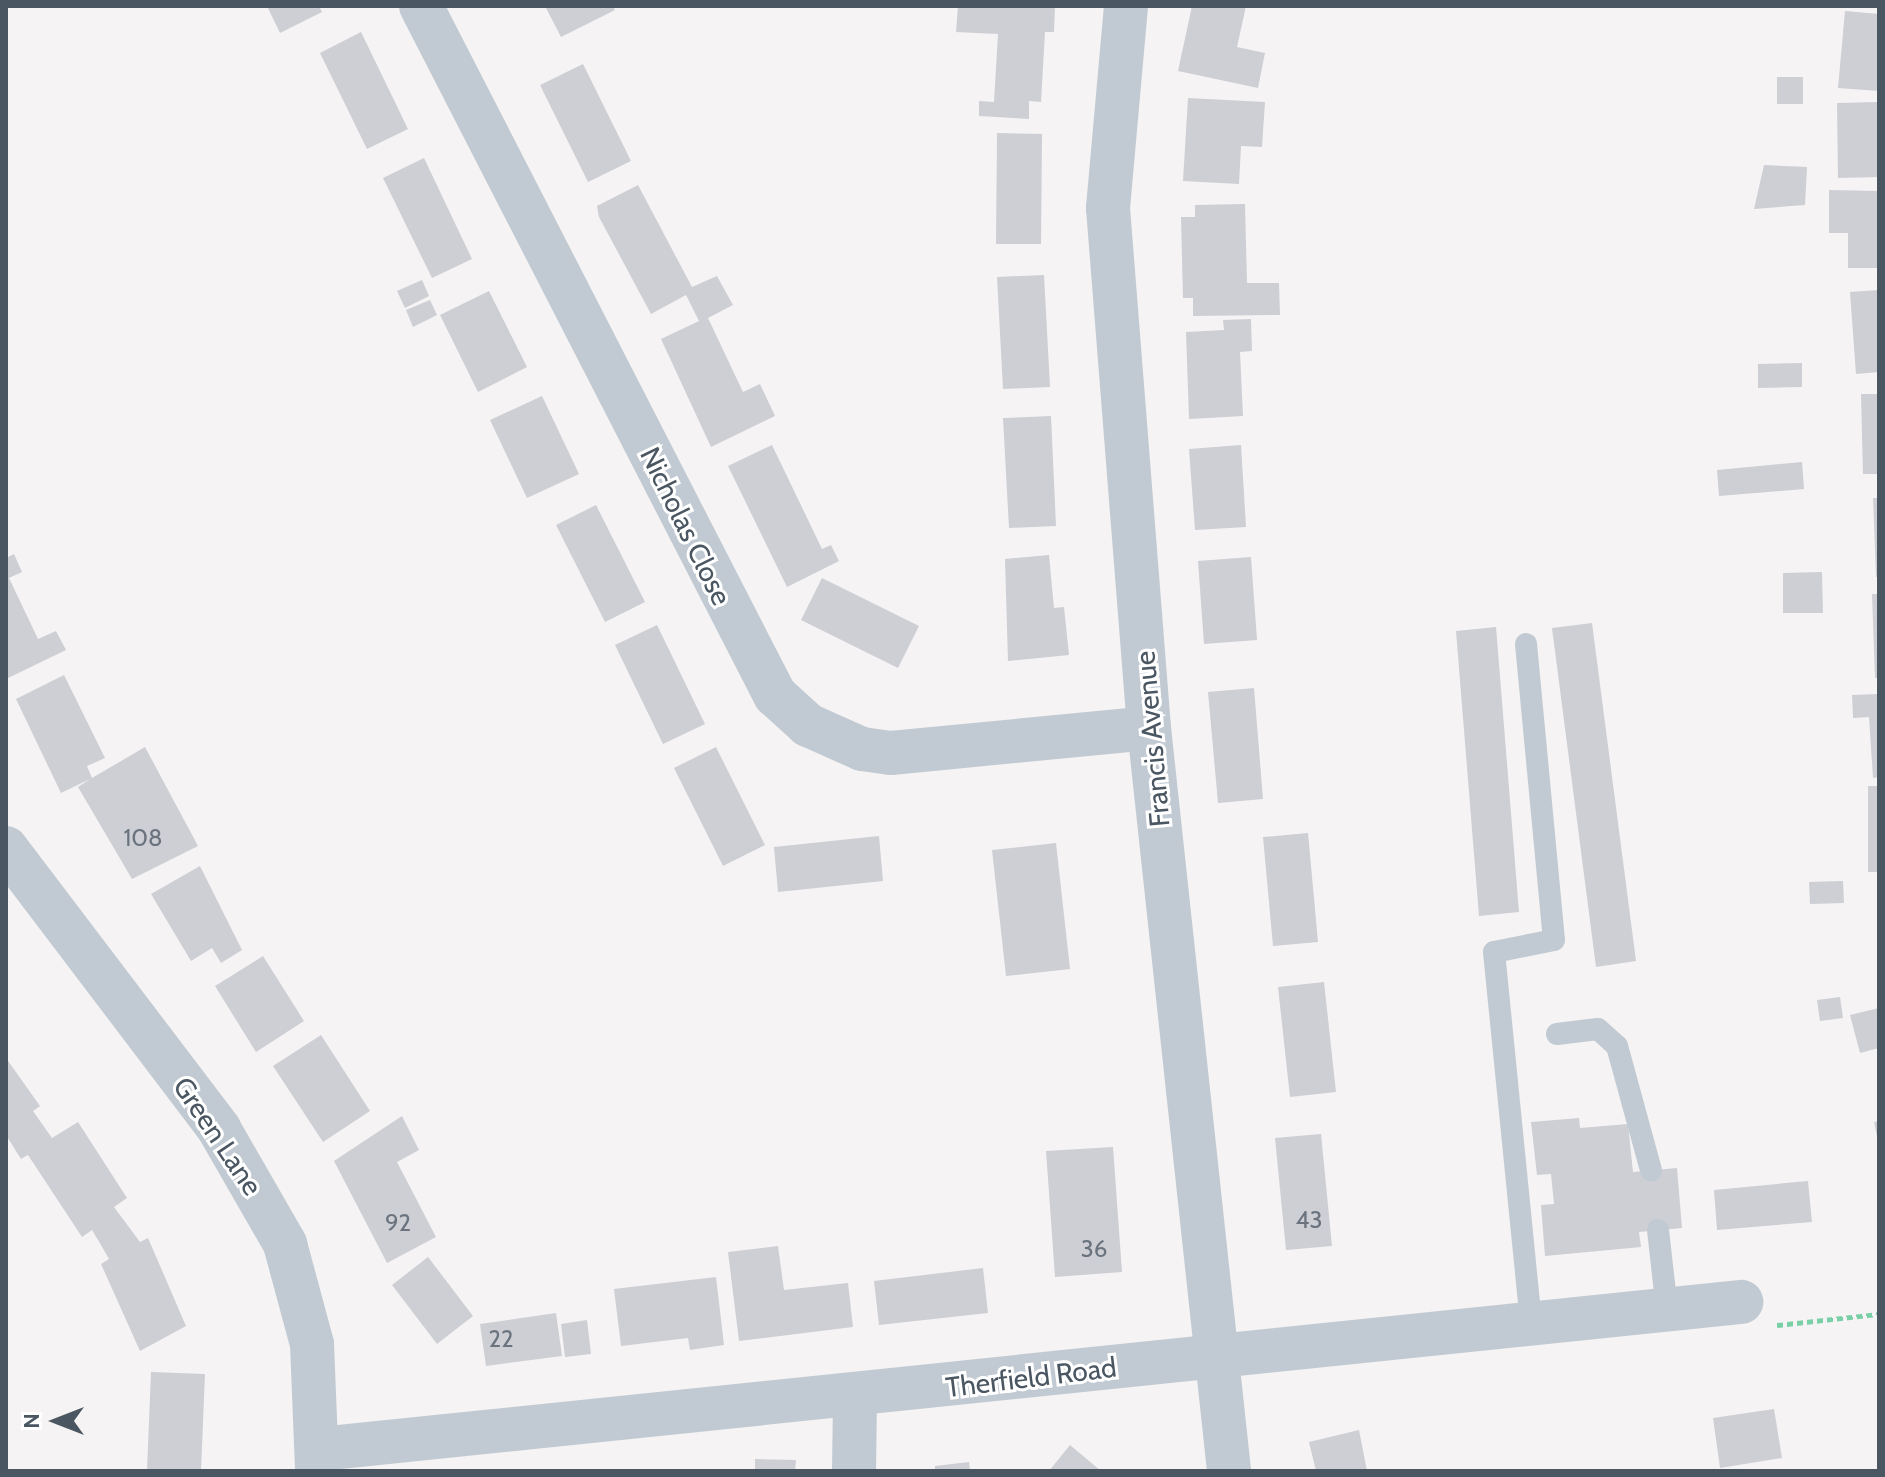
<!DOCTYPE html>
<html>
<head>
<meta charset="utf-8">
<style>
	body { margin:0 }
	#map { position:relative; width:1885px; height:1477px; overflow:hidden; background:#f5f3f3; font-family:Cabin,sans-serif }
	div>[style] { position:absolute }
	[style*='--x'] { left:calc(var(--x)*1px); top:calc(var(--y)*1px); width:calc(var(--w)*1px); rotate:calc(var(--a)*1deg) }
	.building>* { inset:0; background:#cdcfd5 }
	.path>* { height:5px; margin-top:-2.5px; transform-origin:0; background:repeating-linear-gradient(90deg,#7ad0a6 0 6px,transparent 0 10px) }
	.lane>* { height:22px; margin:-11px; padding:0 11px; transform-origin:11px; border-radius:11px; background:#c1cad2 }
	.street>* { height:44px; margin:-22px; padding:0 22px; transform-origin:22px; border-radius:22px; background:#c1cad2 }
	span { translate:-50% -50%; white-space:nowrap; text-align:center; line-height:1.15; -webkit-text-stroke:6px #fff; paint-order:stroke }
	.number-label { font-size:24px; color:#6b747e }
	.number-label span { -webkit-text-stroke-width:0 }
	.street-label { font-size:28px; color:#4a5661 }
	.frame { position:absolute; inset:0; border:8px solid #4a5661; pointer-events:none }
	.north { position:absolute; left:16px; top:1381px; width:80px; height:80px; -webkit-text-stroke:6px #fff; paint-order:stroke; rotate:270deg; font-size:22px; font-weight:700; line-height:32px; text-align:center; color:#4a5661 }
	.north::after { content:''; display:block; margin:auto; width:28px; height:36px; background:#4a5661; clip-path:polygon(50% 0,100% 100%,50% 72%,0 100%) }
</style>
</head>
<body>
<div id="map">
	<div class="building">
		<i style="clip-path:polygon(267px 6px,319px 6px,322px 12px,280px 33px)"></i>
		<i style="clip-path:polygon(545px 6px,613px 6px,615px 10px,561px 37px)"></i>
		<i style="clip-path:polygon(958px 6px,1055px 6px,1054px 32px,1045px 32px,1041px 102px,1029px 101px,1029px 119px,979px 116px,979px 101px,994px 102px,998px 34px,956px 32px)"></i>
		<i style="clip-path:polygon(1192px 6px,1246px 6px,1237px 47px,1265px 53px,1258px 88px,1178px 71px)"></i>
		<i style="clip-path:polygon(1845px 11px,1879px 14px,1879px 91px,1838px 88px)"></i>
		<i style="clip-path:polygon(361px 32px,408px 129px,367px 149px,320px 53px)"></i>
		<i style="clip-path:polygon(583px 64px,631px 161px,588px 182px,540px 85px)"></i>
		<i style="clip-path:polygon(1777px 77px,1803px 77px,1803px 104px,1777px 104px)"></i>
		<i style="clip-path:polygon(1188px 98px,1265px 102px,1262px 147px,1241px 146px,1239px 184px,1183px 181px)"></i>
		<i style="clip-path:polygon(1879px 102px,1879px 177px,1838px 178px,1837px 103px)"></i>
		<i style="clip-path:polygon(997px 133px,1042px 134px,1041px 244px,996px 244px)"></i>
		<i style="clip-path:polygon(424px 158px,472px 259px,432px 278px,383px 178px)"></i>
		<i style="clip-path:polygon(1764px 165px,1807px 167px,1805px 205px,1754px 209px)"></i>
		<i style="clip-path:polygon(638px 185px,692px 287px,717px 276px,733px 305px,708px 318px,743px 392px,760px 384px,775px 416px,711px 447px,661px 339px,699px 321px,686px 295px,651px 314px,599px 217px,597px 206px)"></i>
		<i style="clip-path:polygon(1829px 190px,1879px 191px,1879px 268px,1848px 268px,1848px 233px,1829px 233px)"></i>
		<i style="clip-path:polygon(1245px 204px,1247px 283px,1279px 283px,1280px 315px,1193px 316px,1193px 298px,1183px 298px,1181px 217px,1195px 217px,1195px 205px)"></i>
		<i style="clip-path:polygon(1044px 275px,1050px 387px,1003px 389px,997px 277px)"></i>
		<i style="clip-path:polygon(422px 280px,429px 296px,405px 308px,397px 291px)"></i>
		<i style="clip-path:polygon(1879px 290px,1879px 372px,1856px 374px,1850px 292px)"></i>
		<i style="clip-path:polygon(489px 291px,527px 367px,478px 392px,440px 315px)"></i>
		<i style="clip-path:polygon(430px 300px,437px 315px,413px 327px,406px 310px)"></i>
		<i style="clip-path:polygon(1251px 319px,1252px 351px,1240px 352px,1243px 416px,1189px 419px,1186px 332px,1224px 330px,1223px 320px)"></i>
		<i style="clip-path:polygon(1802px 363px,1802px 387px,1758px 388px,1758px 364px)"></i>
		<i style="clip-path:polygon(1861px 394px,1879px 394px,1879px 474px,1863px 474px)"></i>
		<i style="clip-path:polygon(542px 396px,579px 474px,527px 498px,490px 420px)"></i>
		<i style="clip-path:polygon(1051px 416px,1056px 526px,1009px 528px,1003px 418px)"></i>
		<i style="clip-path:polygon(772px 445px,822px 549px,831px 545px,839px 561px,787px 587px,728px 466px)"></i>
		<i style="clip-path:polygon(1241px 445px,1246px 527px,1195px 530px,1189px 449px)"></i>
		<i style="clip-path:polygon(1802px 462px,1804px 489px,1719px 496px,1717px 470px)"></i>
		<i style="clip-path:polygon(1873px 498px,1879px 498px,1879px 577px,1876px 577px)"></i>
		<i style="clip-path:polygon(596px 505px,645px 602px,605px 622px,556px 525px)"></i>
		<i style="clip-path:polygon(14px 554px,22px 572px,9px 578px,38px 639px,56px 631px,66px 650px,6px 679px,6px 558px)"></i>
		<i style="clip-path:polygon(1049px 555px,1054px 608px,1064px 607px,1069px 655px,1008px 661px,1005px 559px)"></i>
		<i style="clip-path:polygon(1251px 557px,1257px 640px,1204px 644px,1198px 561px)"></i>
		<i style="clip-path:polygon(1822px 572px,1823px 613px,1783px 613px,1783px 573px)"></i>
		<i style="clip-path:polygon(822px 578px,919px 626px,898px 668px,801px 620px)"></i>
		<i style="clip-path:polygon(1872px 594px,1879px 594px,1879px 678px,1875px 678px)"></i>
		<i style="clip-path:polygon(1592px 623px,1636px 961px,1596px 967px,1552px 628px)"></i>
		<i style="clip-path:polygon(657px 625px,705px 724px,663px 744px,615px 645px)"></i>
		<i style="clip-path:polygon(1496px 627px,1519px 912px,1479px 916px,1456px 631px)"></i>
		<i style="clip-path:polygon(64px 675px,105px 758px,87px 766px,92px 778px,145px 747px,198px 846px,132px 879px,78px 787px,90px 779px,61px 793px,16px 699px)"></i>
		<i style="clip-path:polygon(1254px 688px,1263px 799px,1218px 803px,1208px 692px)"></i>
		<i style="clip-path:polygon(1879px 694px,1879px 777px,1873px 778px,1869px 717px,1853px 718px,1852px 695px)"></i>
		<i style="clip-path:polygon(716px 747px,765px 845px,723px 866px,674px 768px)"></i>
		<i style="clip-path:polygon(1868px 786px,1879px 786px,1879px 872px,1868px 872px)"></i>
		<i style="clip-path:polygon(1308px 833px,1318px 942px,1273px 946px,1263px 837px)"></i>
		<i style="clip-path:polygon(879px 836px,883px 881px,778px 892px,774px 847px)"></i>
		<i style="clip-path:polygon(1056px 843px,1070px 969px,1006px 976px,992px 850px)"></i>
		<i style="clip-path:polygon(200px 866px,242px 950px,221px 963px,212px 948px,191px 961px,151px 894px)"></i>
		<i style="clip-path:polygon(1843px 881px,1844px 903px,1810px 904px,1809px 882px)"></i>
		<i style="clip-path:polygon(263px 956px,304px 1021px,256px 1052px,215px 986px)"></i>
		<i style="clip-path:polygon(1324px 982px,1336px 1092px,1290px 1097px,1278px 987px)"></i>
		<i style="clip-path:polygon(1840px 997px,1843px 1018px,1820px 1021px,1817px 1000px)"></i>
		<i style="clip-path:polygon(1879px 1008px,1879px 1048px,1860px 1053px,1850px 1015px)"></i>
		<i style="clip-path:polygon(321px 1035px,370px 1111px,323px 1142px,273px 1066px)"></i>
		<i style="clip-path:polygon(6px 1058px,40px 1106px,33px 1111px,52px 1138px,78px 1122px,127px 1198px,114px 1207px,140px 1242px,148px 1238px,186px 1326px,140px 1351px,101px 1264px,109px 1259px,101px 1245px,92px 1230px,82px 1237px,28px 1155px,21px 1159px,6px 1135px)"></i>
		<i style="clip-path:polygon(402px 1116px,419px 1150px,397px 1162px,436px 1237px,387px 1263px,334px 1161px)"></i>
		<i style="clip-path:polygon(1579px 1118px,1580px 1128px,1628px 1124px,1633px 1172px,1677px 1168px,1682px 1228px,1639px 1232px,1641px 1247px,1545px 1256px,1541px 1205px,1554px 1204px,1551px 1174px,1537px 1175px,1531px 1122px)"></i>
		<i style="clip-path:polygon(1879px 1121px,1879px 1141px,1878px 1141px,1874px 1122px)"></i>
		<i style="clip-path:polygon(1321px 1134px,1332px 1246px,1286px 1250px,1275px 1138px)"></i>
		<i style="clip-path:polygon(1113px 1147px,1122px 1272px,1055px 1277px,1046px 1151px)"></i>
		<i style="clip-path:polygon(1808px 1181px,1812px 1222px,1717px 1230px,1714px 1190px)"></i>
		<i style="clip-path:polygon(778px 1246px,784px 1290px,848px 1283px,853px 1327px,739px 1341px,728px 1252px)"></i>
		<i style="clip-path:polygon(428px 1257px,473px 1316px,437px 1344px,392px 1285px)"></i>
		<i style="clip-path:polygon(983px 1268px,988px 1313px,879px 1325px,874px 1281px)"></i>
		<i style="clip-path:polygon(716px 1277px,724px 1345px,690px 1350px,688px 1338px,621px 1346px,614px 1289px)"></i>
		<i style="clip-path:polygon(556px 1313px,562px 1356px,486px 1366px,480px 1324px)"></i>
		<i style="clip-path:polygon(587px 1320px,591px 1354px,565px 1357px,561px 1324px)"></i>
		<i style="clip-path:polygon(151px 1372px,205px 1374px,201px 1471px,147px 1471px)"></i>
		<i style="clip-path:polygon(1774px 1409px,1782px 1458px,1720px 1468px,1713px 1418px)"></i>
		<i style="clip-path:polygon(1359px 1430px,1367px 1471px,1316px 1471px,1309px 1442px)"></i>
		<i style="clip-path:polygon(1070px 1445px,1101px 1471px,1049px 1471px)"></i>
		<i style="clip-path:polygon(755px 1459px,796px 1460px,795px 1471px,755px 1471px)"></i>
		<i style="clip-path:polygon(969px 1462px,970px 1471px,935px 1471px,935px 1466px)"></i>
	</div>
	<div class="path">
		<i style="--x:1777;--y:1325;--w:103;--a:-6.2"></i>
	</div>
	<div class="lane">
		<i style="--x:1526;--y:644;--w:297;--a:84.6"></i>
		<i style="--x:1554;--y:940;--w:61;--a:168.7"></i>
		<i style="--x:1494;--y:952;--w:375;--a:84.3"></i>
		<i style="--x:1557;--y:1034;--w:41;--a:-7"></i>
		<i style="--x:1598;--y:1029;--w:25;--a:42"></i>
		<i style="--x:1617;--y:1046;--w:129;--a:74.7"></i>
		<i style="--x:1658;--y:1230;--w:81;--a:83.6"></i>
	</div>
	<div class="street">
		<i style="--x:421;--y:6;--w:775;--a:62.81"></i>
		<i style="--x:775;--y:695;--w:45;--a:42.3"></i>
		<i style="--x:808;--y:725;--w:59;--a:24"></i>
		<i style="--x:862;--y:749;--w:29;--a:8"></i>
		<i style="--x:891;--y:753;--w:259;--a:-5.5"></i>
		<i style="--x:1126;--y:6;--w:203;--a:95.1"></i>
		<i style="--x:1108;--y:208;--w:522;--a:85.49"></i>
		<i style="--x:1149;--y:728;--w:747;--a:83.85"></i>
		<i style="--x:6;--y:848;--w:353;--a:52.8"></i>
		<i style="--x:219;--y:1129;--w:133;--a:60.1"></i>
		<i style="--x:285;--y:1244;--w:104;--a:74.9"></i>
		<i style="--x:312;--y:1344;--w:127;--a:87.7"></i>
		<i style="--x:320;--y:1449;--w:1429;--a:-5.91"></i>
		<i style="--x:854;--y:1471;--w:72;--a:-89.2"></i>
	</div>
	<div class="number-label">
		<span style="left:143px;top:838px">108</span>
		<span style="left:1309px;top:1220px">43</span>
		<span style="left:398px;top:1223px">92</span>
		<span style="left:1094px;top:1249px">36</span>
		<span style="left:501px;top:1339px">22</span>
	</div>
	<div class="street-label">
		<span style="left:686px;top:526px;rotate:64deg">Nicholas Close</span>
		<span style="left:1152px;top:739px;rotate:-95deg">Francis Avenue</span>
		<span style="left:218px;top:1136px;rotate:56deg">Green Lane</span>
		<span style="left:1031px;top:1377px;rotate:-7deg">Therfield Road</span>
	</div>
	<div class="frame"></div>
	<div class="north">N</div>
</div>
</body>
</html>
